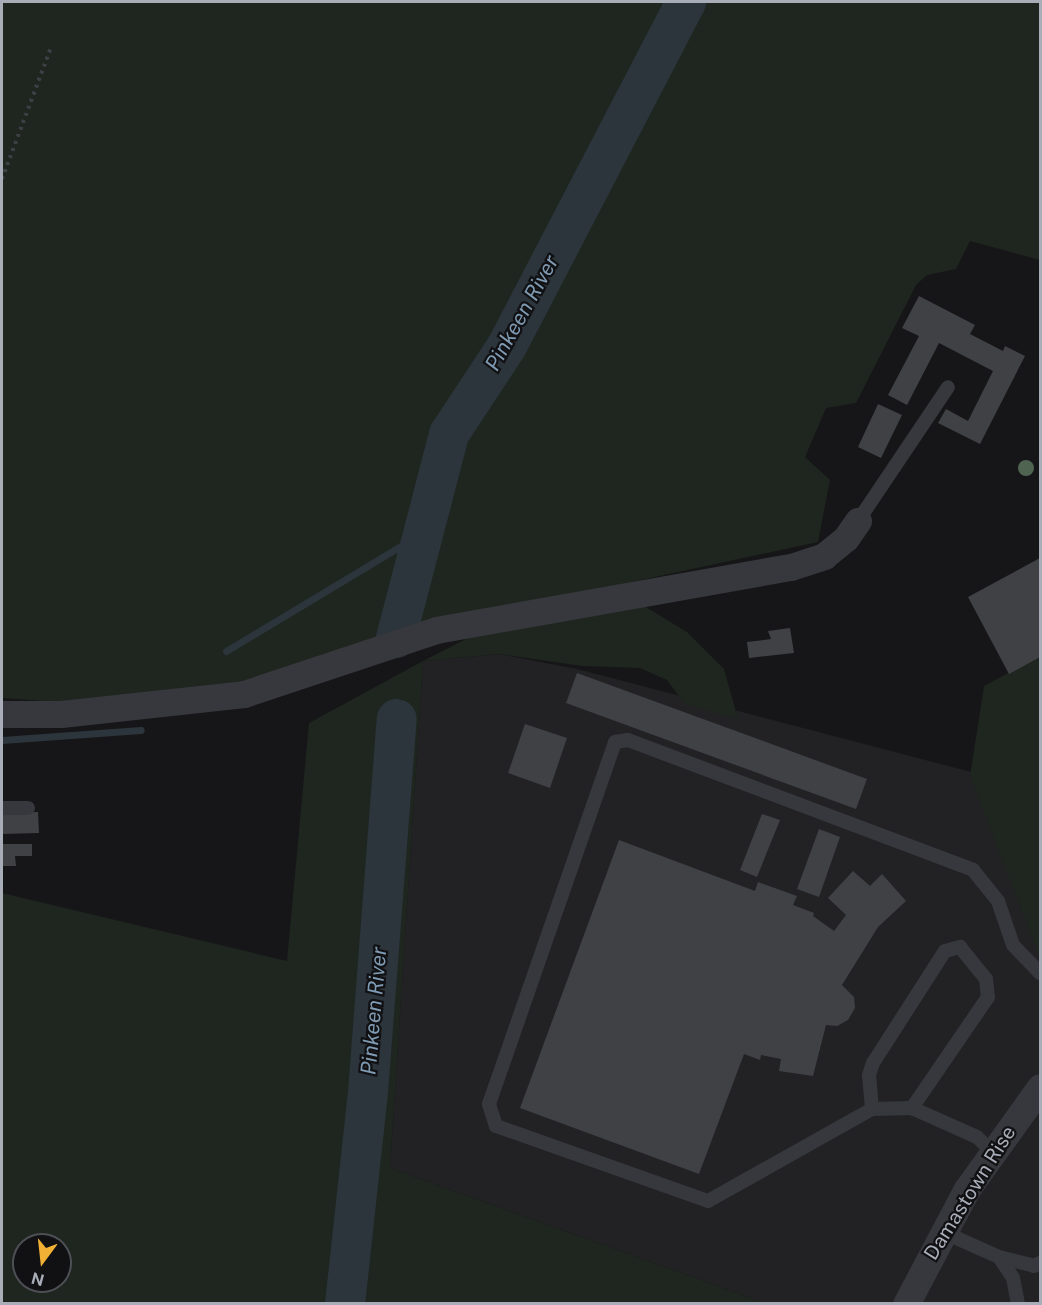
<!DOCTYPE html>
<html>
<head>
<meta charset="utf-8">
<style>
	body { margin:0 }
	#map { position:relative; width:1042px; height:1305px; overflow:hidden; background:#161618; font-family:"Public Sans",sans-serif }
	div>[style] { position:absolute }
	[style*='--x'] { left:calc(var(--x)*1px); top:calc(var(--y)*1px); width:calc(var(--w)*1px); rotate:calc(var(--a)*1deg) }
	.built>* { inset:0; background:#222225 }
	.green>* { inset:0; background:#1e261f }
	.stream>* { height:7px; margin:-3.5px; padding:0 3.5px; transform-origin:3.5px; border-radius:3.5px; background:#2c353c }
	.river>* { height:40px; margin:-20px; padding:0 20px; transform-origin:20px; border-radius:20px; background:#2c353c }
	.building>* { inset:0; background:#404145 }
	.path>* { height:4px; margin-top:-2px; transform-origin:0; background:repeating-linear-gradient(90deg,#3d3f44 0 3px,transparent 0 7.5px) }
	.service>* { height:14px; margin:-7px; padding:0 7px; transform-origin:7px; border-radius:7px; background:#37383d }
	.minor>* { height:27px; margin:-13.5px; padding:0 13.5px; transform-origin:13.5px; border-radius:13.5px; background:#37383d }
	.trees>* { width:16px; height:16px; margin:-8px; border-radius:50%; background:#506452 }
	span { translate:-50% -50%; white-space:nowrap; text-align:center; line-height:1.15; -webkit-text-stroke:4.5px #111113; paint-order:stroke }
	.street-label { font-size:20px; color:#a8adb8 }
	.water-label { font-size:21px; color:#7f9bb3; font-style:italic }
	.frame { position:absolute; inset:0; border:3px solid #a8adb8; pointer-events:none }
	.north { position:absolute; left:12px; top:1233px; width:60px; height:60px; box-sizing:border-box; background:#111113; border:2px solid #4d4f55; border-radius:50%; rotate:195deg; font-size:16px; font-weight:700; line-height:24px; text-align:center; color:#a8adb8 }
	.north::after { content:''; display:block; margin:auto; width:21px; height:27px; background:#f2b134; clip-path:polygon(50% 0,100% 100%,50% 72%,0 100%) }
</style>
</head>
<body>
<div id="map">
	<div class="built">
		<i style="clip-path:polygon(499px 654px,577px 669px,979px 774px,1040px 886px,1040px 1303px,765px 1303px,390px 1168px,423px 661px)"></i>
	</div>
	<div class="green">
		<i style="clip-path:polygon(2px 2px,1040px 2px,1040px 260px,970px 241px,956px 269px,927px 275px,916px 285px,856px 403px,826px 408px,805px 457px,830px 480px,818px 542px,576px 594px,239px 688px,99px 705px,2px 698px)"></i>
		<i style="clip-path:polygon(evenodd,634px 600px,687px 632px,724px 669px,738px 719px,685px 704px,667px 680px,640px 668px,582px 666px,499px 654px,423px 661px,390px 1168px,765px 1303px,2px 1304px,2px 893px,287px 961px,309px 723px,423px 661px,505px 619px,634px 600px,24px 1245px,60px 1245px,60px 1281px,24px 1281px,24px 1245px)"></i>
		<i style="clip-path:polygon(1040px 656px,1040px 958px,970px 776px,984px 686px)"></i>
	</div>
	<div class="stream">
		<i style="--x:226;--y:651;--w:229;--a:-31"></i>
		<i style="--x:2;--y:740;--w:139;--a:-4.1"></i>
	</div>
	<div class="river">
		<i style="--x:396;--y:638;--w:211;--a:-75.4"></i>
		<i style="--x:449;--y:434;--w:105;--a:-56.6"></i>
		<i style="--x:507;--y:346;--w:388;--a:-62.5"></i>
		<i style="--x:345;--y:1304;--w:213;--a:-83.8"></i>
		<i style="--x:368;--y:1092;--w:374;--a:-85.6"></i>
	</div>
	<div class="building">
		<i style="clip-path:polygon(919px 296px,975px 325px,970px 334px,1003px 351px,1005px 346px,1025px 356px,980px 444px,938px 423px,946px 409px,968px 421px,993px 371px,939px 343px,907px 405px,888px 395px,919px 336px,902px 328px)"></i>
		<i style="clip-path:polygon(878px 404px,902px 415px,881px 458px,858px 447px)"></i>
		<i style="clip-path:polygon(1040px 558px,1040px 657px,1009px 674px,968px 597px)"></i>
		<i style="clip-path:polygon(790px 628px,794px 653px,749px 658px,747px 642px,771px 639px,768px 631px)"></i>
		<i style="clip-path:polygon(577px 673px,867px 779px,856px 809px,566px 703px)"></i>
		<i style="clip-path:polygon(525px 724px,567px 738px,550px 788px,508px 773px)"></i>
		<i style="clip-path:polygon(38px 812px,39px 833px,2px 834px,2px 813px)"></i>
		<i style="clip-path:polygon(762px 814px,780px 820px,757px 877px,740px 870px)"></i>
		<i style="clip-path:polygon(819px 829px,840px 837px,819px 897px,797px 889px)"></i>
		<i style="clip-path:polygon(619px 840px,755px 891px,758px 882px,797px 896px,793px 905px,814px 913px,813px 916px,834px 931px,846px 915px,828px 898px,853px 871px,870px 886px,882px 874px,906px 901px,878px 927px,842px 985px,854px 997px,855px 1008px,848px 1020px,837px 1026px,826px 1025px,813px 1076px,779px 1071px,781px 1059px,761px 1055px,760px 1060px,744px 1054px,699px 1174px,520px 1108px)"></i>
		<i style="clip-path:polygon(2px 844px,32px 844px,32px 856px,15px 856px,16px 866px,2px 866px)"></i>
	</div>
	<div class="path">
		<i style="--x:2;--y:179;--w:141;--a:-69.6"></i>
	</div>
	<div class="service">
		<i style="--x:858;--y:521;--w:161;--a:-56.1"></i>
		<i style="--x:2;--y:808;--w:26;--a:0"></i>
		<i style="--x:872;--y:1109;--w:34;--a:-95"></i>
		<i style="--x:869;--y:1075;--w:13;--a:-72"></i>
		<i style="--x:873;--y:1063;--w:133;--a:-57.3"></i>
		<i style="--x:945;--y:951;--w:16;--a:-15"></i>
		<i style="--x:960;--y:947;--w:41;--a:50.9"></i>
		<i style="--x:986;--y:979;--w:18;--a:84"></i>
		<i style="--x:988;--y:997;--w:135;--a:124.4"></i>
		<i style="--x:992;--y:1152;--w:21;--a:-135"></i>
		<i style="--x:977;--y:1137;--w:71;--a:-156"></i>
		<i style="--x:912;--y:1108;--w:40;--a:178.6"></i>
		<i style="--x:872;--y:1109;--w:188;--a:150.7"></i>
		<i style="--x:708;--y:1201;--w:225;--a:-160.5"></i>
		<i style="--x:496;--y:1126;--w:23;--a:-108"></i>
		<i style="--x:489;--y:1104;--w:383;--a:-70.8"></i>
		<i style="--x:615;--y:742;--w:13;--a:-9"></i>
		<i style="--x:628;--y:740;--w:369;--a:20.6"></i>
		<i style="--x:973;--y:870;--w:40;--a:51"></i>
		<i style="--x:998;--y:901;--w:46;--a:71.2"></i>
		<i style="--x:1013;--y:945;--w:39;--a:46"></i>
		<i style="--x:943;--y:1232;--w:61;--a:24.1"></i>
		<i style="--x:999;--y:1257;--w:36;--a:14"></i>
		<i style="--x:1034;--y:1266;--w:7;--a:-27"></i>
		<i style="--x:999;--y:1257;--w:25;--a:56"></i>
		<i style="--x:1013;--y:1278;--w:26;--a:79"></i>
	</div>
	<div class="minor">
		<i style="--x:2;--y:714;--w:59;--a:0"></i>
		<i style="--x:61;--y:714;--w:184;--a:-6.2"></i>
		<i style="--x:244;--y:694;--w:202;--a:-18.4"></i>
		<i style="--x:436;--y:630;--w:361;--a:-10.1"></i>
		<i style="--x:791;--y:567;--w:35;--a:-18"></i>
		<i style="--x:824;--y:556;--w:28;--a:-39"></i>
		<i style="--x:846;--y:538;--w:21;--a:-55"></i>
		<i style="--x:906;--y:1304;--w:130;--a:-62.1"></i>
		<i style="--x:967;--y:1189;--w:125;--a:-54.4"></i>
	</div>
	<div class="trees">
		<i style="left:1026px;top:468px"></i>
	</div>
	<div class="street-label">
		<span style="left:970px;top:1193px;rotate:-58deg">Damastown Rise</span>
	</div>
	<div class="water-label">
		<span style="left:522px;top:313px;rotate:-61deg">Pinkeen River</span>
		<span style="left:374px;top:1011px;rotate:-85deg">Pinkeen River</span>
	</div>
	<div class="frame"></div>
	<div class="north">N</div>
</div>
</body>
</html>
